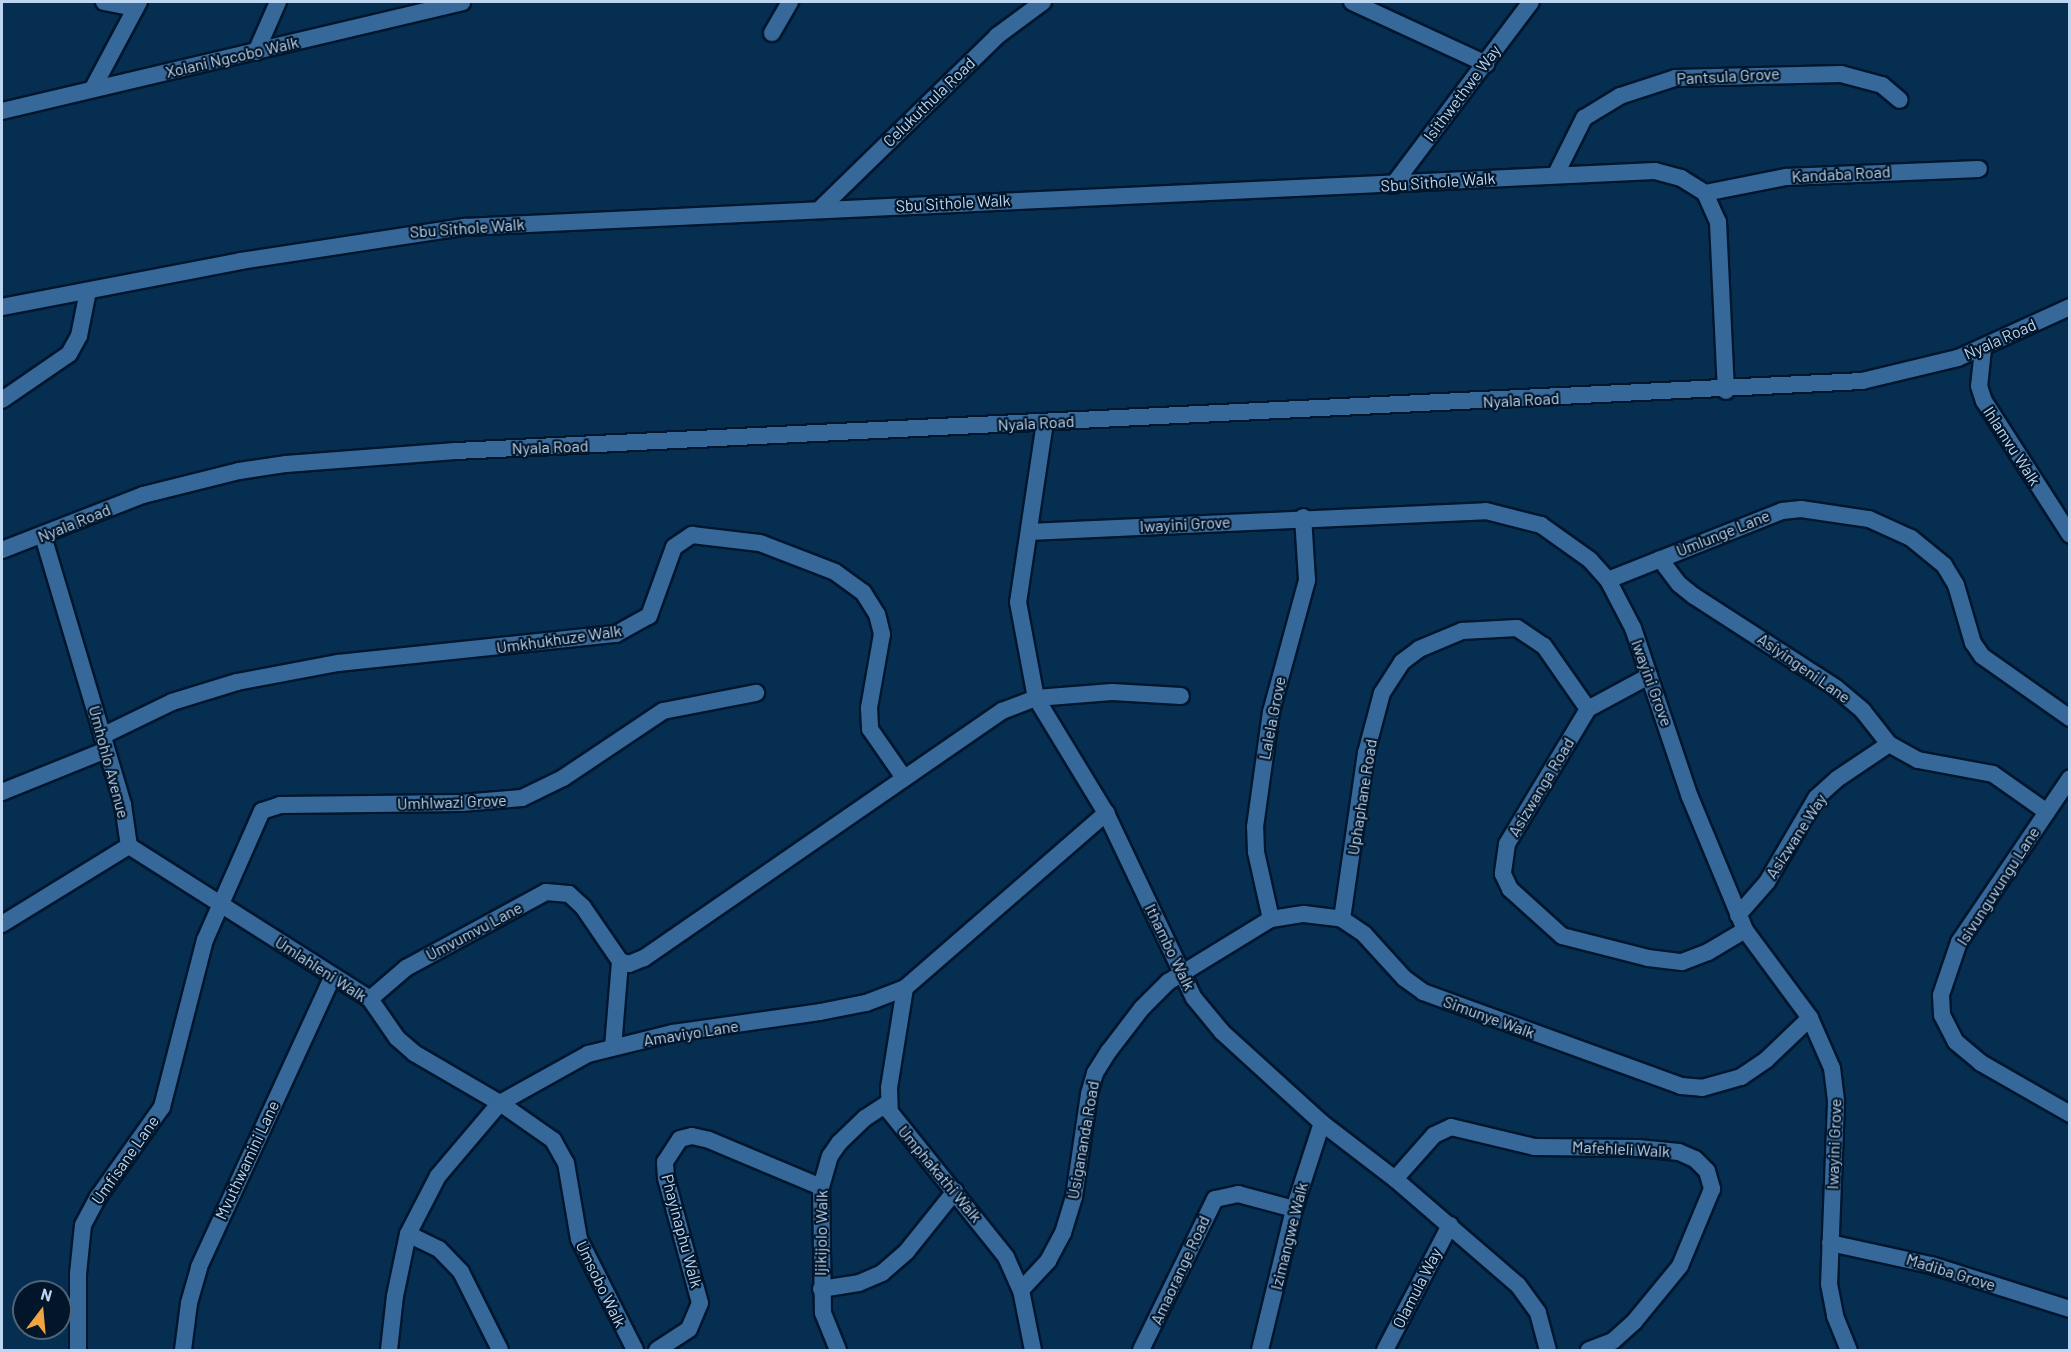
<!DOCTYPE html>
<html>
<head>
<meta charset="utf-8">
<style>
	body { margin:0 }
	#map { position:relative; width:2071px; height:1352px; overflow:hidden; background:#062e51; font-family:Barlow,sans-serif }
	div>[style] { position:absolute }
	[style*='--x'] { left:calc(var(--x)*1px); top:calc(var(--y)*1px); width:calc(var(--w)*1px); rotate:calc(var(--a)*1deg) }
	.roads { filter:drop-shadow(2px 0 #00162d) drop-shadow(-2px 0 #00162d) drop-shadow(0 2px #00162d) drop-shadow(0 -2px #00162d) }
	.minor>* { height:16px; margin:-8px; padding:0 8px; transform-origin:8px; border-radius:8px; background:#37689a }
	.tertiary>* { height:16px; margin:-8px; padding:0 8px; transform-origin:8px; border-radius:8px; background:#37689a }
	span { translate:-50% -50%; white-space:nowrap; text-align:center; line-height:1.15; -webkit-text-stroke:4.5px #031629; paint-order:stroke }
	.street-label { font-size:16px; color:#bcd6f2 }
	.frame { position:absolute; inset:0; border:3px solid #bcd6f2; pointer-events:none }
	.north { position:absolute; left:12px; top:1280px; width:60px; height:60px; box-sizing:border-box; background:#031629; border:2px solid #4d6379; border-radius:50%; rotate:16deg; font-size:16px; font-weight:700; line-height:24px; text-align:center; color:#bcd6f2 }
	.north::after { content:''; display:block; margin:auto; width:21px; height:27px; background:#f1a540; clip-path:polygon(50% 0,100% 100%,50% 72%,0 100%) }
</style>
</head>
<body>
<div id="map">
	<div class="roads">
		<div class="minor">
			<i style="--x:104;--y:2;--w:32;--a:11"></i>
			<i style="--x:1352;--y:2;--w:148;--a:24.8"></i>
			<i style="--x:772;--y:33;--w:36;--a:-60"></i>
			<i style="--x:256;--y:52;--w:55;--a:-66.3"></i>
			<i style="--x:93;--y:88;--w:98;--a:-61.9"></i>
			<i style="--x:2;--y:111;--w:473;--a:-13.3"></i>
			<i style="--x:1556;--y:174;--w:63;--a:-63.4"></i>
			<i style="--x:1584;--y:118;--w:42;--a:-31.4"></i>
			<i style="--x:1620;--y:96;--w:58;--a:-18.1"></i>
			<i style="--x:1675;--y:78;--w:166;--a:-1.4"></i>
			<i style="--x:1841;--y:74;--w:42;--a:15"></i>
			<i style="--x:1882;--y:85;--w:23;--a:40"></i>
			<i style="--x:1393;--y:185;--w:229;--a:-53"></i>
			<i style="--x:1705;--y:193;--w:83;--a:-11.2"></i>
			<i style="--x:1786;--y:177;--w:193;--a:-2.4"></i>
			<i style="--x:820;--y:209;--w:248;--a:-44.3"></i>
			<i style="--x:997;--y:36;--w:57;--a:-36.5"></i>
			<i style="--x:2;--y:307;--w:243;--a:-10.9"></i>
			<i style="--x:241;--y:261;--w:226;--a:-8.7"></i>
			<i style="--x:464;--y:227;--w:1192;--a:-2.69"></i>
			<i style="--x:1655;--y:171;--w:27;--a:15"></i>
			<i style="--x:1681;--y:178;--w:28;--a:32"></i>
			<i style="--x:1705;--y:193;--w:32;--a:66"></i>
			<i style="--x:1718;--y:222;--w:169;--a:87.3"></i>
			<i style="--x:1983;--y:349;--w:37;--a:96"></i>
			<i style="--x:1979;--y:386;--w:16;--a:72"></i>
			<i style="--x:1984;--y:401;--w:159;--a:57.3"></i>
			<i style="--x:2;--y:400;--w:81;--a:-34.5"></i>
			<i style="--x:69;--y:354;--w:21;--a:-61"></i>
			<i style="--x:79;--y:336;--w:46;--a:-78.7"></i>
			<i style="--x:1045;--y:422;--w:182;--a:98.5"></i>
			<i style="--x:1018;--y:602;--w:98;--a:79.4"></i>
			<i style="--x:1036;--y:698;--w:135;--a:58.7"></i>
			<i style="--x:1106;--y:813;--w:205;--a:64.6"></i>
			<i style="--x:1194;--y:998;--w:44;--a:50.5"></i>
			<i style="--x:1222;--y:1032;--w:135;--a:42.3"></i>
			<i style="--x:1322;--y:1123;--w:92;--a:37.5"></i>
			<i style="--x:1395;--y:1179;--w:162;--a:40.8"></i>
			<i style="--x:1518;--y:1285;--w:34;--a:54"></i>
			<i style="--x:1538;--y:1313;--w:38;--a:75"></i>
			<i style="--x:1029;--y:532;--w:457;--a:-2.6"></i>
			<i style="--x:1486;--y:511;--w:57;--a:14.3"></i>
			<i style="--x:1541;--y:525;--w:60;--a:35.5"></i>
			<i style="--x:1590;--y:560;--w:27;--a:48"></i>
			<i style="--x:1608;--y:580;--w:54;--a:62.5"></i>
			<i style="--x:1633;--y:628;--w:178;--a:71.4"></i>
			<i style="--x:1690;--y:797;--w:144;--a:67.5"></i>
			<i style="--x:1745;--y:930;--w:109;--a:53.5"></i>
			<i style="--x:1810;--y:1018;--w:55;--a:66.3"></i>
			<i style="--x:1832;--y:1068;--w:35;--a:83"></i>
			<i style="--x:1836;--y:1103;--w:181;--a:92.2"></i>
			<i style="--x:1829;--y:1284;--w:33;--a:79"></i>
			<i style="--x:1835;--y:1316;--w:37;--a:68"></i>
			<i style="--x:43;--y:536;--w:281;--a:73.4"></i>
			<i style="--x:123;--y:805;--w:41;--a:81.7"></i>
			<i style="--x:1660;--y:559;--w:31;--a:53"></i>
			<i style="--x:1679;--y:584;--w:19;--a:39"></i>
			<i style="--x:1694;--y:596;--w:169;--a:32.9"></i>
			<i style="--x:1836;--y:688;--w:35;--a:40"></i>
			<i style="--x:1863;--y:711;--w:42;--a:51.8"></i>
			<i style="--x:1889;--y:744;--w:33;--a:29"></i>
			<i style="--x:1918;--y:760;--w:76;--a:10.6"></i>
			<i style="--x:1993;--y:774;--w:66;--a:35.1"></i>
			<i style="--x:1608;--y:580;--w:187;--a:-21.6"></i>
			<i style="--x:1782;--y:511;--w:19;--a:-6"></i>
			<i style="--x:1801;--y:509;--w:69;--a:8.4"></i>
			<i style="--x:1869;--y:519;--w:46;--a:24.3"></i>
			<i style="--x:1911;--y:538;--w:43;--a:39.3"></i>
			<i style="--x:1944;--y:565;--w:23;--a:59"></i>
			<i style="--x:1956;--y:585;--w:60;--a:73.7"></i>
			<i style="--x:1973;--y:643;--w:16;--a:55"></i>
			<i style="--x:1982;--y:656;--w:108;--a:35.2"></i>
			<i style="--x:1649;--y:676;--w:69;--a:151.6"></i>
			<i style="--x:1588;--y:709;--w:157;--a:121"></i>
			<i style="--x:1507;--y:844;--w:30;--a:98"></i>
			<i style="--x:1503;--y:874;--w:17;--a:65"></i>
			<i style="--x:1510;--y:889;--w:70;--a:42.1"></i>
			<i style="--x:1562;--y:936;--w:89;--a:14.3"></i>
			<i style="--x:1648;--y:958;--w:34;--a:7"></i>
			<i style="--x:1682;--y:962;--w:28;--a:-21"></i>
			<i style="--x:1708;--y:952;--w:43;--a:-30.7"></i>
			<i style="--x:102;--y:736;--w:78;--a:-25.9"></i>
			<i style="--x:172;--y:702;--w:68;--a:-17.1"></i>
			<i style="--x:237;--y:682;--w:103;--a:-10.7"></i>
			<i style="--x:338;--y:663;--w:280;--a:-6"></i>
			<i style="--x:616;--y:634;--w:38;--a:-29"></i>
			<i style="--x:649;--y:616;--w:73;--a:-70.1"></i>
			<i style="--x:674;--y:547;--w:22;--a:-34"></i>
			<i style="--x:692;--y:535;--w:68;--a:6.7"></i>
			<i style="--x:760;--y:543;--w:80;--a:21.1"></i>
			<i style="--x:835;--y:572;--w:34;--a:36"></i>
			<i style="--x:863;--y:592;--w:26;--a:58"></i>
			<i style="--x:877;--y:614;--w:21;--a:76"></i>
			<i style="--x:882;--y:634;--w:75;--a:100"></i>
			<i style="--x:869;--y:708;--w:21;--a:87"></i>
			<i style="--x:870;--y:729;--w:60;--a:55.2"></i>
			<i style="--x:2070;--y:778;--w:198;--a:124.1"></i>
			<i style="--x:1959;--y:942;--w:56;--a:108.8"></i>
			<i style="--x:1941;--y:995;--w:20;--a:87"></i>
			<i style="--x:1942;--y:1015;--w:30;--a:63"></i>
			<i style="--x:1956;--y:1042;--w:33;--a:40"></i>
			<i style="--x:1981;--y:1063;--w:103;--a:29.8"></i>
			<i style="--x:2;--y:792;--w:112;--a:-22"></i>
			<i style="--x:129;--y:846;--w:285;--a:32.4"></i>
			<i style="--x:370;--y:999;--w:47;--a:55.3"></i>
			<i style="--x:397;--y:1038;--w:23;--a:41"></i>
			<i style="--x:414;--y:1053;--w:99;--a:30.2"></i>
			<i style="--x:500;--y:1103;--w:65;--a:34.9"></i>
			<i style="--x:553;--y:1140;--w:26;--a:61"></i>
			<i style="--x:566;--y:1163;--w:77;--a:80.3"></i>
			<i style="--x:579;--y:1239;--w:124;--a:63.2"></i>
			<i style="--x:1738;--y:915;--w:44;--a:-48.7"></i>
			<i style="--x:1767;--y:882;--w:97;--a:-59.7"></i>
			<i style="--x:1816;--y:798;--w:28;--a:-42"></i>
			<i style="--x:1837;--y:779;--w:63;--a:-33.9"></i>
			<i style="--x:1271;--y:919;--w:69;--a:-102.6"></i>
			<i style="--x:1256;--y:852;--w:25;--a:-92"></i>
			<i style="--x:1255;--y:827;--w:116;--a:-82.1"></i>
			<i style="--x:1271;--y:712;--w:137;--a:-74.7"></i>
			<i style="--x:1307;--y:580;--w:63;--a:-93.6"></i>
			<i style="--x:1342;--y:919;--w:168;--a:-81.8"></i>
			<i style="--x:1366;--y:753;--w:62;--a:-75.1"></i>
			<i style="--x:1382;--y:693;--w:37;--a:-57"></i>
			<i style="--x:1402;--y:662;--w:21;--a:-37"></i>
			<i style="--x:1419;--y:649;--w:47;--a:-22.7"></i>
			<i style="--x:1462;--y:631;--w:55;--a:-3.1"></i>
			<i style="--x:1517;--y:628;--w:32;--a:34"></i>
			<i style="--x:1544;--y:646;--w:77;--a:55.1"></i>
			<i style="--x:2;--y:924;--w:149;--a:-31.6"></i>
			<i style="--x:905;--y:988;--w:101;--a:99.1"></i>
			<i style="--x:889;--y:1088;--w:24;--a:88"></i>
			<i style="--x:890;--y:1112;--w:186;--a:51.3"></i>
			<i style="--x:1006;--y:1257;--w:36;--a:66"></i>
			<i style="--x:1021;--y:1290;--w:61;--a:78.7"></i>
			<i style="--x:370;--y:999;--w:48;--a:-40.7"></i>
			<i style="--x:406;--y:968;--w:159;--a:-28.5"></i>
			<i style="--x:546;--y:892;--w:23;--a:5"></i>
			<i style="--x:569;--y:894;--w:19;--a:43"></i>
			<i style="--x:583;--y:907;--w:65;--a:55.6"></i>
			<i style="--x:620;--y:961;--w:9;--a:18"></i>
			<i style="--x:629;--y:964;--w:16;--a:-22"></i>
			<i style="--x:644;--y:958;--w:435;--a:-34.6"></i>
			<i style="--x:1002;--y:711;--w:36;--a:-21"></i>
			<i style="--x:1036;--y:698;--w:76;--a:-4.5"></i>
			<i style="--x:1112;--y:692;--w:69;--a:3.3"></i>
			<i style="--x:613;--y:1047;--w:86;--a:-85.3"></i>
			<i style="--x:1395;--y:1179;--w:59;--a:-48.4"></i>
			<i style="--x:1434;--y:1135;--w:19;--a:-25"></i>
			<i style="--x:1451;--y:1127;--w:85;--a:13.5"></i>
			<i style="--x:1534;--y:1147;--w:104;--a:0.6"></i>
			<i style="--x:1638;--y:1148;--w:41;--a:5.6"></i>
			<i style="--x:1679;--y:1152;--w:17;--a:24"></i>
			<i style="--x:1695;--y:1159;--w:17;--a:45"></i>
			<i style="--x:1707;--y:1171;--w:19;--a:74"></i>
			<i style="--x:1712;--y:1189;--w:83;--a:112.6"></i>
			<i style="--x:1680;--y:1266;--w:72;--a:129.4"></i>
			<i style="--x:1634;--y:1322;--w:28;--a:138"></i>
			<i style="--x:1613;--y:1341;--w:26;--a:159"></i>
			<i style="--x:408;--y:1234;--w:34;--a:26"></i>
			<i style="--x:439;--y:1249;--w:32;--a:46"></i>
			<i style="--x:461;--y:1272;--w:87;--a:63.4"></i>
			<i style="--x:1830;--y:1243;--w:103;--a:12.3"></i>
			<i style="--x:1931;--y:1265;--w:146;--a:17.6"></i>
			<i style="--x:821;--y:1289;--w:38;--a:-9"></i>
			<i style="--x:859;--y:1283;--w:25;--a:-23"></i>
			<i style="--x:882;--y:1273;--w:33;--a:-41"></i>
			<i style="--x:907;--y:1251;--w:77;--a:-51.3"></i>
			<i style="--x:1021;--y:1290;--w:40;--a:-47"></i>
			<i style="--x:1048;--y:1261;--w:32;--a:-62"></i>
			<i style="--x:1063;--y:1233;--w:38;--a:-73"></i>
			<i style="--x:1074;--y:1197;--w:104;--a:-81.7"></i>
			<i style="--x:1089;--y:1094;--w:22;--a:-74"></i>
			<i style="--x:1095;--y:1073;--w:26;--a:-58"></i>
			<i style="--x:1109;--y:1051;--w:54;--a:-52.5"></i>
			<i style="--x:1142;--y:1008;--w:37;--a:-45"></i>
			<i style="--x:1168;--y:982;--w:121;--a:-31.5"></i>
			<i style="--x:1271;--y:919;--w:33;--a:-9"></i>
			<i style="--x:1304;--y:914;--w:38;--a:7"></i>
			<i style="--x:1342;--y:919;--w:27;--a:34"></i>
			<i style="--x:1364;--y:934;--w:59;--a:47.7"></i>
			<i style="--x:1404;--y:978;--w:24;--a:36"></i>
			<i style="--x:1423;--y:992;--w:275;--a:20"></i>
			<i style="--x:1681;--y:1086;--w:21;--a:5"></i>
			<i style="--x:1702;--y:1088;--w:41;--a:-15.8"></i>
			<i style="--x:1741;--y:1077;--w:30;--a:-34"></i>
			<i style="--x:1766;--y:1060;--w:61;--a:-43.7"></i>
			<i style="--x:78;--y:1350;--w:76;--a:-90"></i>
			<i style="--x:78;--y:1274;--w:49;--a:-84.2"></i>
			<i style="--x:83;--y:1225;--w:32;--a:-62"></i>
			<i style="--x:98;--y:1197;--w:110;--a:-54.6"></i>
			<i style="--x:162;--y:1107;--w:172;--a:-75.6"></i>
			<i style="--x:205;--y:940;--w:141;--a:-66.2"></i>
			<i style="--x:262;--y:811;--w:19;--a:-18"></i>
			<i style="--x:280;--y:805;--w:181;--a:-0.6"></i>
			<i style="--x:461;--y:803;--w:61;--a:-4.7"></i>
			<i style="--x:522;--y:798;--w:46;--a:-26"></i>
			<i style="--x:563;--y:778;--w:120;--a:-33.8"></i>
			<i style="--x:663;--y:711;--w:95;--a:-11"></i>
			<i style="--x:183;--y:1350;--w:47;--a:-82.7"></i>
			<i style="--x:189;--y:1303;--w:37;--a:-74"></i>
			<i style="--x:199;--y:1267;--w:320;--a:-65.3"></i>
			<i style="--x:389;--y:1350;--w:54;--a:-83.7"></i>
			<i style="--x:395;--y:1296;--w:63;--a:-78.2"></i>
			<i style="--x:408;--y:1234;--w:65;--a:-62.7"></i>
			<i style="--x:438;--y:1176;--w:96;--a:-49.7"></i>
			<i style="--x:500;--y:1103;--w:101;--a:-29.1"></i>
			<i style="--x:588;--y:1054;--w:88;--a:-13.9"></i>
			<i style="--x:673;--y:1033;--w:148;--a:-8.1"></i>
			<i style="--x:820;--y:1012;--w:47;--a:-11.1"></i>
			<i style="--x:866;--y:1003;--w:42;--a:-21"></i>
			<i style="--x:905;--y:988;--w:267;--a:-41"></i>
			<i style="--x:657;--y:1350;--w:38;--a:-33"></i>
			<i style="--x:689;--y:1329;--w:28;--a:-67"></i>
			<i style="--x:700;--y:1303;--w:130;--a:-105.2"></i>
			<i style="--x:666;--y:1178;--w:16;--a:-94"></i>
			<i style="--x:665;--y:1162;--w:27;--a:-57"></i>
			<i style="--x:680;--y:1139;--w:12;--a:-14"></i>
			<i style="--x:692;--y:1136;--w:17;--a:13"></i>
			<i style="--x:709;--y:1140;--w:121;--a:22.8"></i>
			<i style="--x:838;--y:1350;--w:40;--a:-112"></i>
			<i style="--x:823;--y:1313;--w:126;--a:-90.9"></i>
			<i style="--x:821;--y:1187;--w:32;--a:-74"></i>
			<i style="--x:830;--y:1156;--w:16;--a:-55"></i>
			<i style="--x:839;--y:1143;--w:36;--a:-44"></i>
			<i style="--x:865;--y:1118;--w:27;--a:-33"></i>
			<i style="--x:1141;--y:1350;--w:168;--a:-63.9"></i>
			<i style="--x:1215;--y:1199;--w:24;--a:-12"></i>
			<i style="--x:1238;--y:1194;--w:58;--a:15"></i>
			<i style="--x:1260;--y:1350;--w:145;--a:-76.4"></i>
			<i style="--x:1294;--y:1209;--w:90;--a:-72"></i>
			<i style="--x:1385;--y:1350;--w:141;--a:-62.5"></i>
		</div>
		<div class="tertiary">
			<i style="--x:2;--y:550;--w:151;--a:-21.3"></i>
			<i style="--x:143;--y:495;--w:99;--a:-14"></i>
			<i style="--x:239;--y:471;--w:48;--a:-8.5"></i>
			<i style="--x:286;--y:464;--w:170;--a:-4.4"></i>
			<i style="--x:456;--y:451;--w:1408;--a:-2.85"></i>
			<i style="--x:1862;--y:381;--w:99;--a:-13.5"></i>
			<i style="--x:1958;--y:358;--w:123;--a:-24.5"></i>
		</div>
	</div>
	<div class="street-label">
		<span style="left:232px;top:57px;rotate:-13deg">Xolani Ngcobo Walk</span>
		<span style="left:1728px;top:76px;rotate:-3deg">Pantsula Grove</span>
		<span style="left:1462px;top:93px;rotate:-53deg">Isithwethwe Way</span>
		<span style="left:929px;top:102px;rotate:-44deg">Celukuthula Road</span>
		<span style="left:1841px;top:174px;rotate:-3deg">Kandaba Road</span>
		<span style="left:1438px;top:182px;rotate:-4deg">Sbu Sithole Walk</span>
		<span style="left:953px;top:203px;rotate:-3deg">Sbu Sithole Walk</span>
		<span style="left:467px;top:228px;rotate:-4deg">Sbu Sithole Walk</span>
		<span style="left:2000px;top:339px;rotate:-24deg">Nyala Road</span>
		<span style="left:1521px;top:400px;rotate:-3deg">Nyala Road</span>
		<span style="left:1036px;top:423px;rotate:-3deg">Nyala Road</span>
		<span style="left:2012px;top:446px;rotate:57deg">Ihlamvu Walk</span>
		<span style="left:550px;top:447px;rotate:-2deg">Nyala Road</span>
		<span style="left:74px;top:523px;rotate:-22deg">Nyala Road</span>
		<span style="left:1185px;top:524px;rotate:-3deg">Iwayini Grove</span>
		<span style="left:1723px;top:533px;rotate:-22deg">Umlunge Lane</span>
		<span style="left:559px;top:639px;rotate:-8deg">Umkhukhuze Walk</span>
		<span style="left:1804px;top:668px;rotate:35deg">Asiyingeni Lane</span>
		<span style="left:1652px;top:683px;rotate:70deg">Iwayini Grove</span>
		<span style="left:1272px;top:718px;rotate:-79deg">Lalela Grove</span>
		<span style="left:109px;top:762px;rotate:75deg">Umhohlo Avenue</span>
		<span style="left:1541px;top:787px;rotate:-59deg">Asizwanga Road</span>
		<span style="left:1362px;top:797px;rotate:-81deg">Uphaphane Road</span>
		<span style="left:452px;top:802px;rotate:-2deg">Umhlwazi Grove</span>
		<span style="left:1796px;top:836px;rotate:-57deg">Asizwane Way</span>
		<span style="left:1998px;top:886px;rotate:-57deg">Isivunguvungu Lane</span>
		<span style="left:474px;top:931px;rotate:-28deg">Umvumvu Lane</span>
		<span style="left:1170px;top:947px;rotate:64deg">Ithambo Walk</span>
		<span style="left:321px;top:969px;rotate:33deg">Umlahleni Walk</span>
		<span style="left:1489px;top:1017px;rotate:20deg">Simunye Walk</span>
		<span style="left:691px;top:1033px;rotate:-9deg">Amaviyo Lane</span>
		<span style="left:1083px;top:1140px;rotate:-80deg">Usigananda Road</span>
		<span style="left:1834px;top:1144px;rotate:-88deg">Iwayini Grove</span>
		<span style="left:1621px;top:1149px;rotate:3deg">Mafehleli Walk</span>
		<span style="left:125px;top:1160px;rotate:-55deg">Umfisane Lane</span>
		<span style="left:247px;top:1160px;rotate:-65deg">Mvuthwamini Lane</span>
		<span style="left:940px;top:1174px;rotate:50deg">Umphakathi Walk</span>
		<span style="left:682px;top:1231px;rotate:75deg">Phayinaphu Walk</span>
		<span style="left:821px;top:1233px;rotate:-89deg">Ijikijolo Walk</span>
		<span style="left:1289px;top:1236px;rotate:-76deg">Izimangwe Walk</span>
		<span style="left:1180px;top:1270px;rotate:-65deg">Amaorange Road</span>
		<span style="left:1951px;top:1272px;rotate:17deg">Madiba Grove</span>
		<span style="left:601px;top:1284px;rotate:64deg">Umsobo Walk</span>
		<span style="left:1417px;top:1288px;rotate:-63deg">Olamula Way</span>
	</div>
	<div class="frame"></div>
	<div class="north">N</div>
</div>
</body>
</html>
